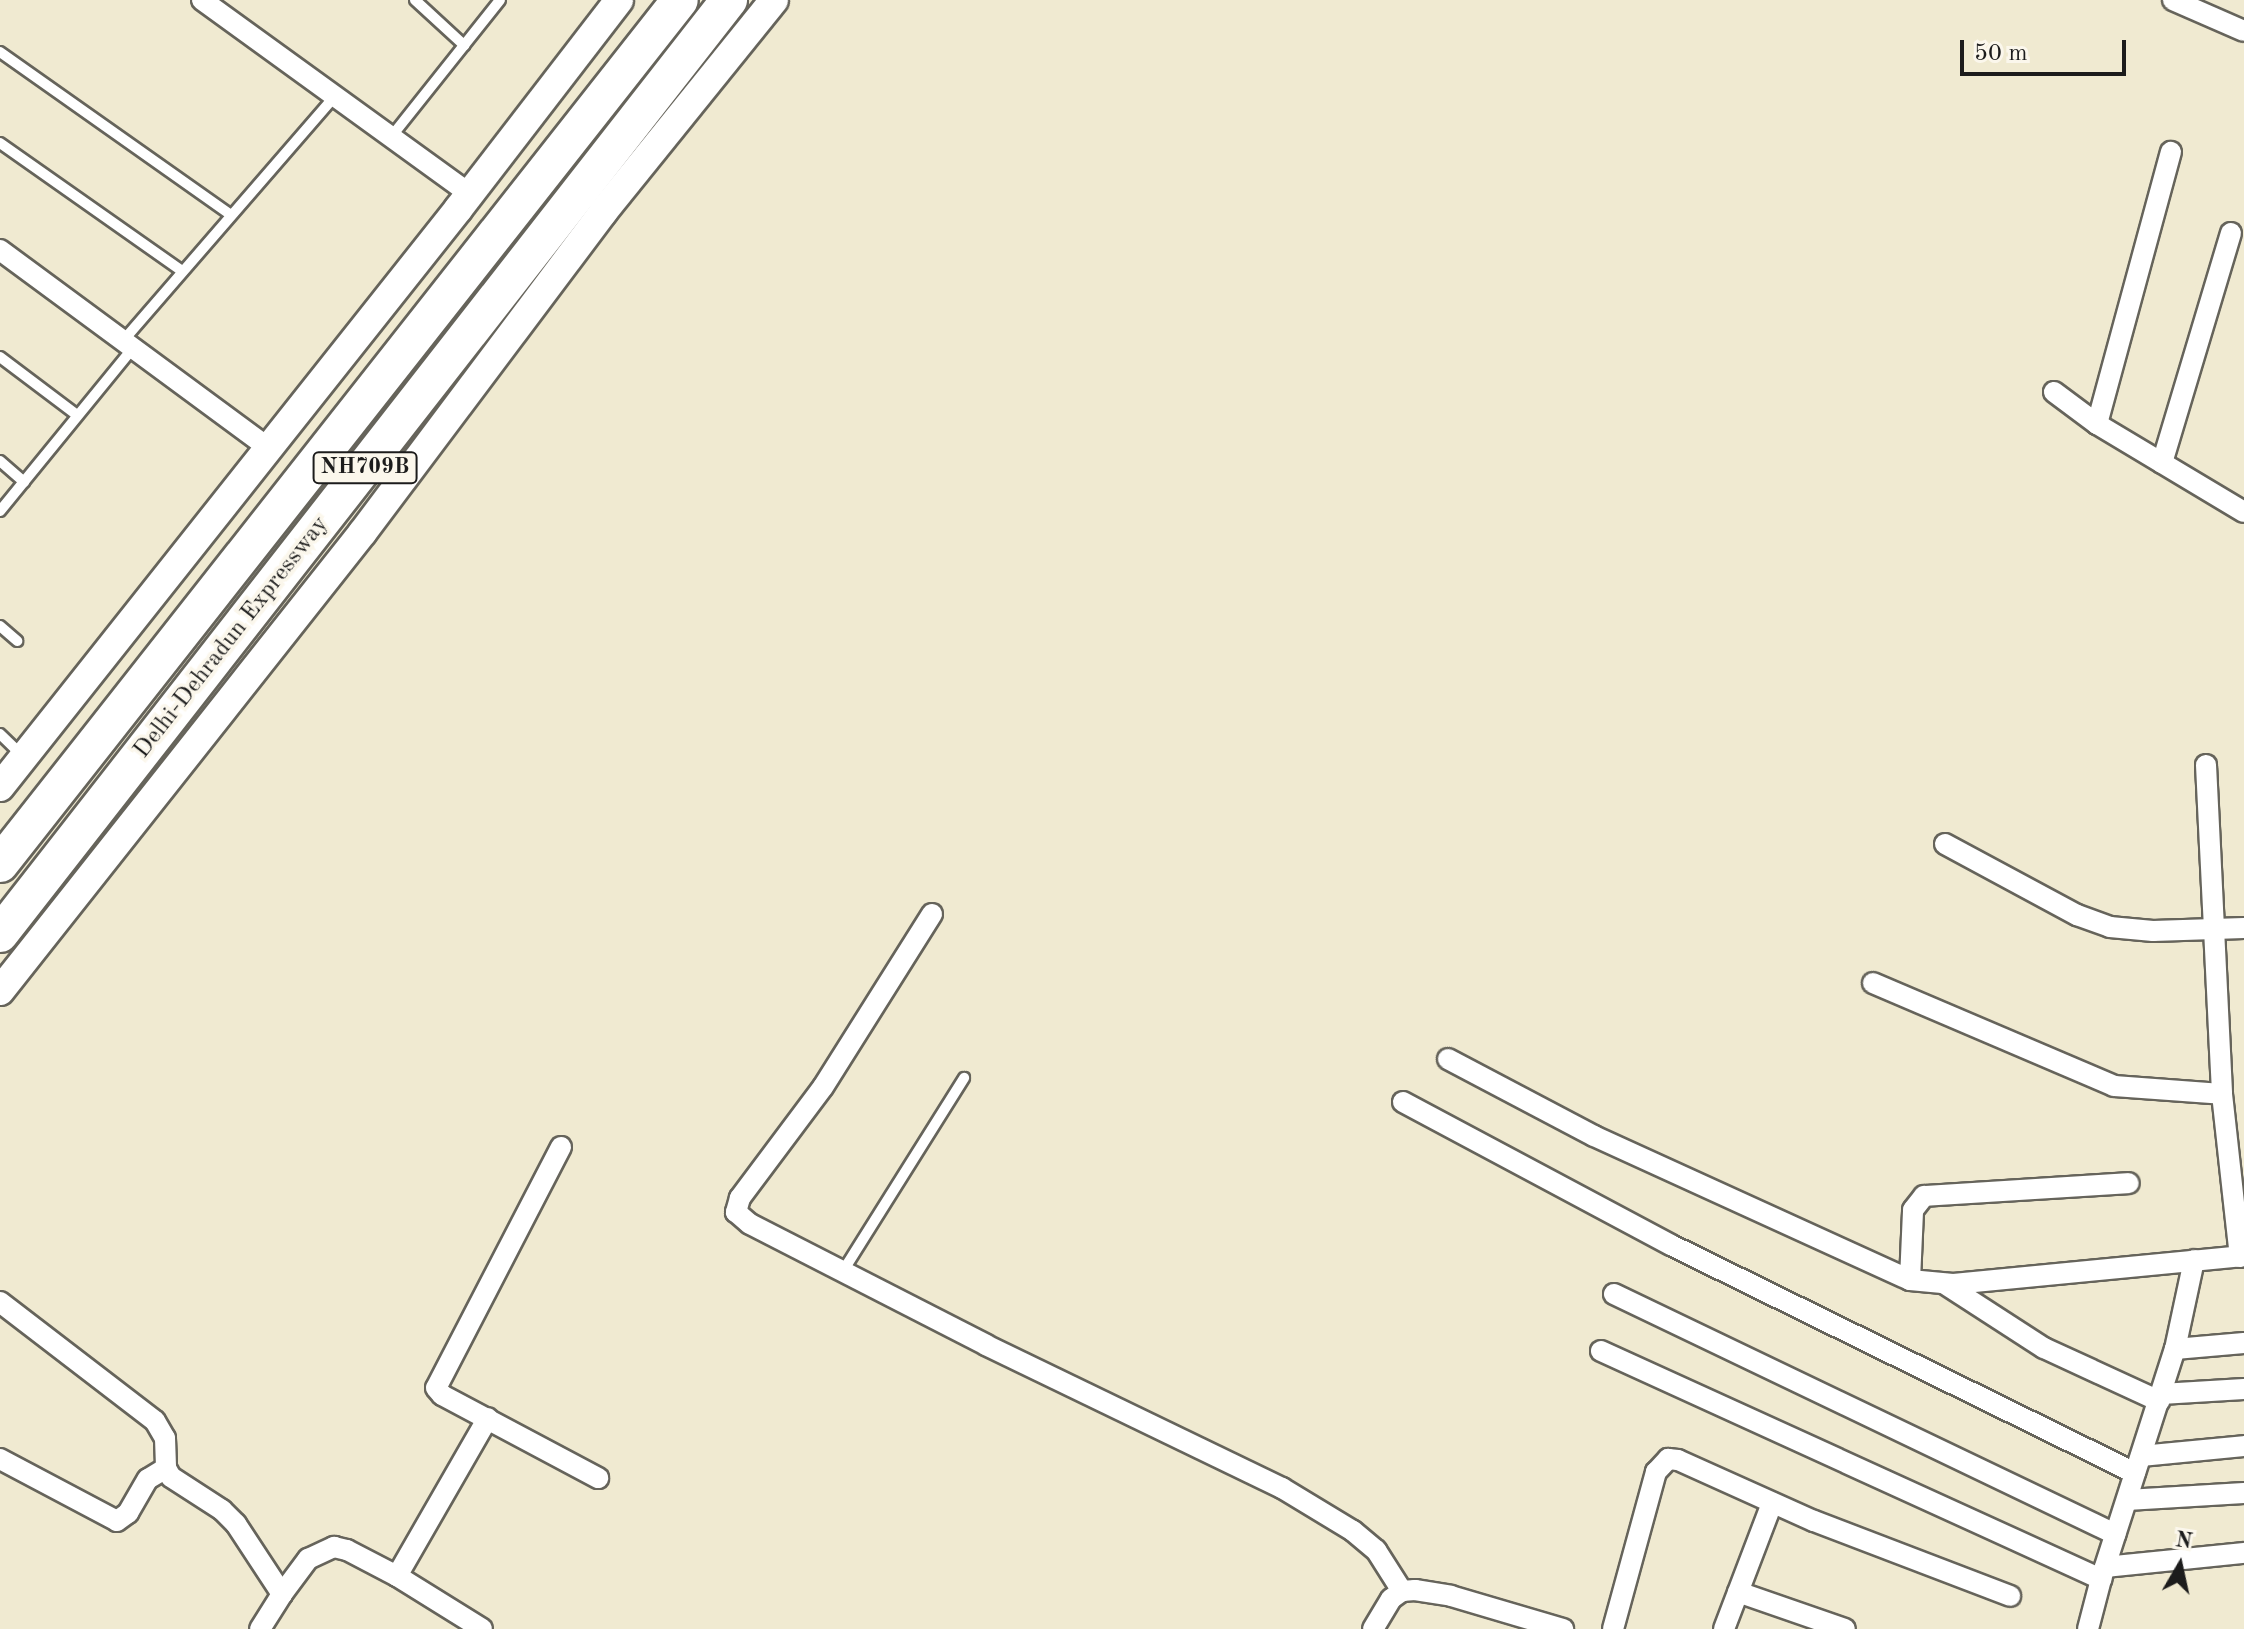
<!DOCTYPE html>
<html>
<head>
<meta charset="utf-8">
<style>
	body { margin:0 }
	#map { position:relative; width:2244px; height:1629px; overflow:hidden; background:#f0ead1; font-family:"Old Standard TT",serif }
	div>[style] { position:absolute }
	[style*='--x'] { left:calc(var(--x)*1px); top:calc(var(--y)*1px); width:calc(var(--w)*1px); rotate:calc(var(--a)*1deg) }
	.roads { filter:drop-shadow(2px 0 #66645b) drop-shadow(-2px 0 #66645b) drop-shadow(0 2px #66645b) drop-shadow(0 -2px #66645b) }
	.lane>* { height:10px; margin:-5px; padding:0 5px; transform-origin:5px; border-radius:5px; background:#fff }
	.street>* { height:20px; margin:-10px; padding:0 10px; transform-origin:10px; border-radius:10px; background:#fff }
	.secondary>* { height:28px; margin:-14px; padding:0 14px; transform-origin:14px; border-radius:14px; background:#fff }
	.highway>* { height:36px; margin:-18px; padding:0 18px; transform-origin:18px; border-radius:18px; background:#fff }
	span { translate:-50% -50%; white-space:nowrap; text-align:center; line-height:1.15; -webkit-text-stroke:7px #fbf7ec; paint-order:stroke }
	.shield-label span { padding:2px 6px; background:#fbf7ec; border:2px solid; border-radius:6px; -webkit-text-stroke-width:0 }
	.shield-label { font-size:22px; color:#1c1c1c; font-weight:700 }
	.street-label { font-size:24px; color:#1c1c1c }
	.north { position:absolute; left:2140px; top:1525px; width:80px; height:80px; -webkit-text-stroke:6px #fbf7ec; paint-order:stroke; rotate:9deg; font-size:22px; font-weight:700; line-height:32px; text-align:center; color:#1c1c1c }
	.north::after { content:''; display:block; margin:auto; width:28px; height:36px; background:#1c1c1c; clip-path:polygon(50% 0,100% 100%,50% 72%,0 100%) }
	.scale { position:absolute; left:1960px; top:40px; width:166px; height:36px; box-sizing:border-box; border:4px solid #1c1c1c; border-top:0; padding-left:10px; font-size:24px; line-height:28px; white-space:nowrap; color:#1c1c1c; -webkit-text-stroke:6px #fbf7ec; paint-order:stroke }
</style>
</head>
<body>
<div id="map">
	<div class="roads">
		<div class="lane">
			<i style="--x:415;--y:0;--w:67;--a:42.6"></i>
			<i style="--x:0;--y:52;--w:281;--a:35.2"></i>
			<i style="--x:391;--y:137;--w:175;--a:-51.5"></i>
			<i style="--x:0;--y:143;--w:221;--a:35.1"></i>
			<i style="--x:122;--y:342;--w:325;--a:-49.1"></i>
			<i style="--x:0;--y:357;--w:96;--a:37"></i>
			<i style="--x:0;--y:461;--w:32;--a:41"></i>
			<i style="--x:0;--y:511;--w:209;--a:-50.8"></i>
			<i style="--x:0;--y:626;--w:23;--a:41"></i>
			<i style="--x:0;--y:734;--w:30;--a:44"></i>
			<i style="--x:843;--y:1271;--w:228;--a:-57.9"></i>
		</div>
		<div class="street">
			<i style="--x:202;--y:0;--w:331;--a:35.9"></i>
			<i style="--x:2173;--y:0;--w:77;--a:23.6"></i>
			<i style="--x:0;--y:250;--w:332;--a:36.4"></i>
			<i style="--x:2054;--y:392;--w:54;--a:36.7"></i>
			<i style="--x:2097;--y:424;--w:171;--a:30.9"></i>
			<i style="--x:2097;--y:424;--w:282;--a:-74.8"></i>
			<i style="--x:2162;--y:463;--w:240;--a:-73.3"></i>
			<i style="--x:2206;--y:765;--w:329;--a:87.2"></i>
			<i style="--x:2222;--y:1094;--w:164;--a:83.7"></i>
			<i style="--x:1945;--y:844;--w:150;--a:28.3"></i>
			<i style="--x:2077;--y:915;--w:35;--a:20"></i>
			<i style="--x:2110;--y:927;--w:43;--a:5.3"></i>
			<i style="--x:2153;--y:931;--w:91;--a:-1.9"></i>
			<i style="--x:932;--y:914;--w:204;--a:122.2"></i>
			<i style="--x:823;--y:1087;--w:139;--a:126.8"></i>
			<i style="--x:740;--y:1198;--w:15;--a:106"></i>
			<i style="--x:736;--y:1212;--w:18;--a:41"></i>
			<i style="--x:750;--y:1224;--w:265;--a:27.1"></i>
			<i style="--x:986;--y:1345;--w:329;--a:25.8"></i>
			<i style="--x:1282;--y:1488;--w:83;--a:31.2"></i>
			<i style="--x:1353;--y:1531;--w:30;--a:40"></i>
			<i style="--x:1376;--y:1550;--w:49;--a:57.6"></i>
			<i style="--x:1873;--y:983;--w:262;--a:23.1"></i>
			<i style="--x:2114;--y:1086;--w:108;--a:4.2"></i>
			<i style="--x:1448;--y:1059;--w:165;--a:27.8"></i>
			<i style="--x:1594;--y:1136;--w:347;--a:24.5"></i>
			<i style="--x:1910;--y:1280;--w:43;--a:5.3"></i>
			<i style="--x:1953;--y:1284;--w:292;--a:-5.5"></i>
			<i style="--x:1403;--y:1102;--w:304;--a:28.1"></i>
			<i style="--x:1671;--y:1245;--w:517;--a:26.17"></i>
			<i style="--x:561;--y:1147;--w:271;--a:117.4"></i>
			<i style="--x:436;--y:1388;--w:9;--a:49"></i>
			<i style="--x:442;--y:1395;--w:177;--a:28"></i>
			<i style="--x:1910;--y:1280;--w:70;--a:-87.5"></i>
			<i style="--x:1913;--y:1210;--w:18;--a:-52"></i>
			<i style="--x:1924;--y:1196;--w:205;--a:-3.6"></i>
			<i style="--x:1945;--y:1284;--w:118;--a:32.9"></i>
			<i style="--x:2044;--y:1348;--w:127;--a:24.7"></i>
			<i style="--x:1614;--y:1294;--w:556;--a:25.6"></i>
			<i style="--x:0;--y:1302;--w:195;--a:37.5"></i>
			<i style="--x:155;--y:1421;--w:20;--a:60"></i>
			<i style="--x:165;--y:1438;--w:30;--a:88"></i>
			<i style="--x:166;--y:1468;--w:10;--a:61"></i>
			<i style="--x:171;--y:1477;--w:61;--a:32.9"></i>
			<i style="--x:222;--y:1510;--w:20;--a:45"></i>
			<i style="--x:236;--y:1524;--w:84;--a:56.7"></i>
			<i style="--x:282;--y:1594;--w:44;--a:-53.4"></i>
			<i style="--x:308;--y:1559;--w:29;--a:-25"></i>
			<i style="--x:334;--y:1547;--w:13;--a:13"></i>
			<i style="--x:347;--y:1550;--w:56;--a:27.5"></i>
			<i style="--x:397;--y:1576;--w:100;--a:31.9"></i>
			<i style="--x:2175;--y:1349;--w:69;--a:-5"></i>
			<i style="--x:1601;--y:1351;--w:550;--a:24.51"></i>
			<i style="--x:2161;--y:1394;--w:83;--a:-3.4"></i>
			<i style="--x:2141;--y:1456;--w:103;--a:-5.5"></i>
			<i style="--x:0;--y:1459;--w:132;--a:27.9"></i>
			<i style="--x:117;--y:1521;--w:14;--a:-36"></i>
			<i style="--x:128;--y:1513;--w:39;--a:-60"></i>
			<i style="--x:148;--y:1479;--w:21;--a:-31"></i>
			<i style="--x:2127;--y:1500;--w:117;--a:-3.4"></i>
			<i style="--x:2105;--y:1567;--w:140;--a:-5.8"></i>
			<i style="--x:397;--y:1576;--w:182;--a:-60.1"></i>
			<i style="--x:1738;--y:1592;--w:113;--a:19.1"></i>
			<i style="--x:260;--y:1629;--w:41;--a:-57.8"></i>
			<i style="--x:1373;--y:1629;--w:35;--a:-59"></i>
			<i style="--x:1391;--y:1599;--w:14;--a:-36"></i>
			<i style="--x:1402;--y:1591;--w:13;--a:-4"></i>
			<i style="--x:1415;--y:1590;--w:36;--a:9"></i>
			<i style="--x:1451;--y:1596;--w:117;--a:16.4"></i>
			<i style="--x:1613;--y:1629;--w:163;--a:-74.7"></i>
			<i style="--x:1656;--y:1472;--w:18;--a:-47"></i>
			<i style="--x:1668;--y:1459;--w:10;--a:6"></i>
			<i style="--x:1678;--y:1460;--w:149;--a:24.2"></i>
			<i style="--x:1814;--y:1521;--w:210;--a:20.9"></i>
			<i style="--x:1724;--y:1629;--w:135;--a:-69.1"></i>
			<i style="--x:2088;--y:1629;--w:52;--a:-75.4"></i>
			<i style="--x:2101;--y:1579;--w:242;--a:-72.2"></i>
			<i style="--x:2175;--y:1349;--w:91;--a:-77.9"></i>
		</div>
		<div class="secondary">
			<i style="--x:0;--y:787;--w:739;--a:-51.59"></i>
			<i style="--x:459;--y:208;--w:262;--a:-52.4"></i>
			<i style="--x:0;--y:991;--w:585;--a:-51.66"></i>
			<i style="--x:363;--y:532;--w:400;--a:-53.1"></i>
			<i style="--x:603;--y:212;--w:272;--a:-51.1"></i>
		</div>
		<div class="highway">
			<i style="--x:0;--y:864;--w:1099;--a:-51.8"></i>
			<i style="--x:0;--y:934;--w:1185;--a:-52.03"></i>
		</div>
	</div>
	<div class="shield-label">
		<span style="left:365px;top:468px">NH709B</span>
	</div>
	<div class="street-label">
		<span style="left:232px;top:638px;rotate:-52deg">Delhi-Dehradun Expressway</span>
	</div>
	<div class="north">N</div>
	<div class="scale">50 m</div>
</div>
</body>
</html>
